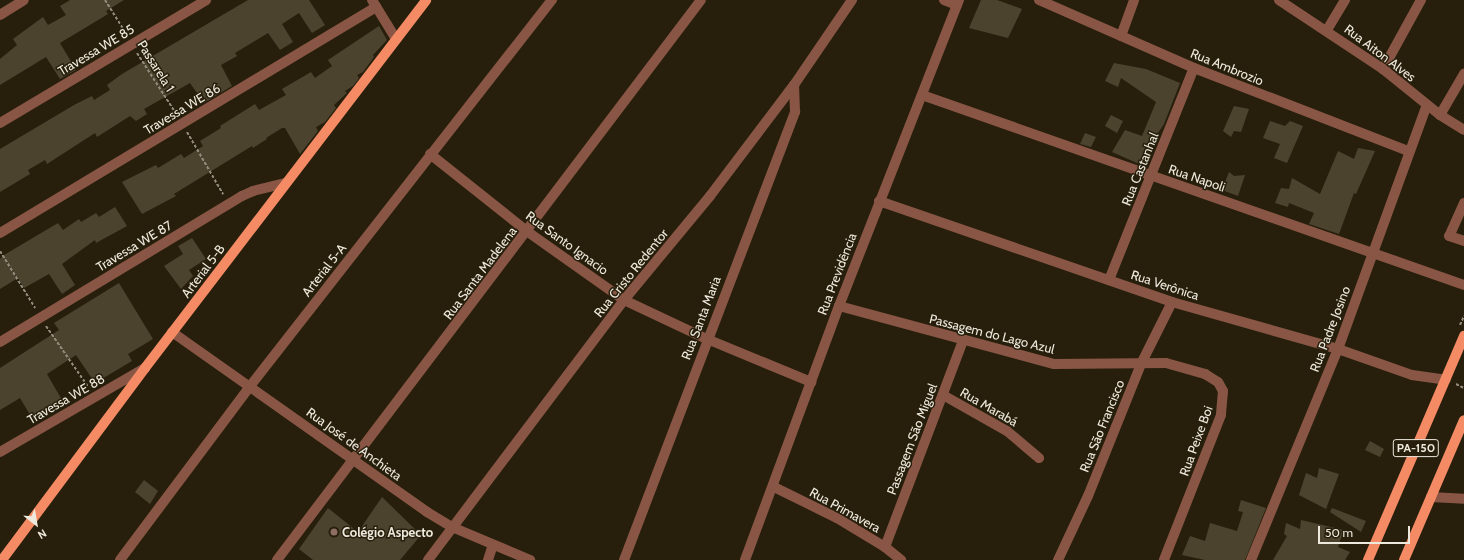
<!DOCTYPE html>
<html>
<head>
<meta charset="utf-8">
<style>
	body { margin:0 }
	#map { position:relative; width:1464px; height:560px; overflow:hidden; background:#271f0c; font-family:Cabin,sans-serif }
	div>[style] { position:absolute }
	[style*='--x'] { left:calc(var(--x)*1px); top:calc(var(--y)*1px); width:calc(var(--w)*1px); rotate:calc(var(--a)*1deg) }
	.building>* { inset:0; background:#4c432f }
	.path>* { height:2px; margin-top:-1px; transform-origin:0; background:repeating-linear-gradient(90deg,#938d7e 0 3px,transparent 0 5px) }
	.minor>* { height:10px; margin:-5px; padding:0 5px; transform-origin:5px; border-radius:5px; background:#895645 }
	.major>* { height:10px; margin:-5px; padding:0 5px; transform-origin:5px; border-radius:5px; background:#f48b65 }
	.dots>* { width:11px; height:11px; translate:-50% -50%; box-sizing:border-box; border:2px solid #271f0c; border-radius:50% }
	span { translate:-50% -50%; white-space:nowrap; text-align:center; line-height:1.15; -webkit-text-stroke:3px #271f0c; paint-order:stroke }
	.shield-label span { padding:1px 3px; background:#271f0c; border:1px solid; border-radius:3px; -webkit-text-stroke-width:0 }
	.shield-label { font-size:12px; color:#eee9dd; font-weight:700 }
	.street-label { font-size:13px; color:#eee9dd }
	.poi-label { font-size:13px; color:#eee9dd; font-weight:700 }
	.left { translate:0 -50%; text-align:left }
	.north { position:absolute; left:16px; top:504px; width:40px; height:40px; -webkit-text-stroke:3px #271f0c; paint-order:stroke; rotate:149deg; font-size:11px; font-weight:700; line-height:16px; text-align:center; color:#eee9dd }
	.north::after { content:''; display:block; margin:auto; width:14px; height:18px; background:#eee9dd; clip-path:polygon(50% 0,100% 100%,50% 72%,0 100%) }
	.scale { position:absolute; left:1318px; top:526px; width:92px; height:18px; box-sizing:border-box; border:2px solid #eee9dd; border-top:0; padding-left:5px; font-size:12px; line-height:14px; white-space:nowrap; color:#eee9dd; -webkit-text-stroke:3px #271f0c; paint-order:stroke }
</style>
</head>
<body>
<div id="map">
	<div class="building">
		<i style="clip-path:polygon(70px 0,124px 0,106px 11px,108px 14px,60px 43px,76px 70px,60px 79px,46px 57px,0 85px,0 59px,17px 45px,13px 39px,43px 17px,48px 25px,66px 15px,60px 6px)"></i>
		<i style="clip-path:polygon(248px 0,309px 0,325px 25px,312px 33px,299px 13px,282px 24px,293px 42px,280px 50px,268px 33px,235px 53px,237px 56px,221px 65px,232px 86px,204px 103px,190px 83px,144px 109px,147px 114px,136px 121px,130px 116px,97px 137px,95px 133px,47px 164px,45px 160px,28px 170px,30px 174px,0 192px,0 149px,74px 105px,92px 96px,94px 100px,110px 90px,107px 85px,122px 74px)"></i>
		<i style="clip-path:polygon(981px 0,997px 0,1022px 9px,1008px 38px,969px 28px)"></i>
		<i style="clip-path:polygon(379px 26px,387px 40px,373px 55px,374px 57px,363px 72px,357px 75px,359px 78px,353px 86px,345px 91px,347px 93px,334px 105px,336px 108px,325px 122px,316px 127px,318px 131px,300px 154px,285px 128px,282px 128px,266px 138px,267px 139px,253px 148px,252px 146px,174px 194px,176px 196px,142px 214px,122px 182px,156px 165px,158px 168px,181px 154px,184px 158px,203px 146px,200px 141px,221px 128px,220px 126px,255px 104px,259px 110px,286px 95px,282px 89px,311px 72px,315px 78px,332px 66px,328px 60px)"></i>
		<i style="clip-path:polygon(1114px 63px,1146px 69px,1180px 83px,1164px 124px,1152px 142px,1146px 167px,1112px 152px,1125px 130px,1142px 136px,1156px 102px,1121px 78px,1118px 87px,1105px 81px)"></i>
		<i style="clip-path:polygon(1234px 106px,1249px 109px,1241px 132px,1234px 131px,1231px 137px,1223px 131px)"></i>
		<i style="clip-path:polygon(1111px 115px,1123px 121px,1117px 133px,1105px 126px)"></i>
		<i style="clip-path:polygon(1270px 121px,1285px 126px,1290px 121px,1303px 126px,1287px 163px,1274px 158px,1280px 144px,1263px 138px)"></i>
		<i style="clip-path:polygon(1085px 133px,1096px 137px,1091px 147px,1080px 144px)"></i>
		<i style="clip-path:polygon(1358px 148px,1375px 151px,1356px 194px,1354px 193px,1339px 234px,1309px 224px,1314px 213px,1289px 203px,1288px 207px,1275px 203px,1281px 188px,1289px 189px,1292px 178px,1320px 194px,1338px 151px,1354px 159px)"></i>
		<i style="clip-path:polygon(1229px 172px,1234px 176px,1245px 175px,1238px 196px,1222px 190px)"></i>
		<i style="clip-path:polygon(115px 207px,127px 226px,96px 243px,95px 240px,62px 264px,75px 285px,62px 294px,49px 274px,24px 288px,18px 278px,0 289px,0 259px,4px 255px,58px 223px,63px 230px,79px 219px,81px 222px,96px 213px,99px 217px)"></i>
		<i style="clip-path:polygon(192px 238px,206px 259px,189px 270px,193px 276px,181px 289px,164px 266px,183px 254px,178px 246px)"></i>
		<i style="clip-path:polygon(119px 283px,153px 339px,128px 354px,132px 361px,95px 383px,76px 355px,47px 374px,62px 400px,45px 411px,48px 415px,35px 423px,20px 398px,0 410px,0 368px,59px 330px,54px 323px)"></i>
		<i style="clip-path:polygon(1370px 441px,1384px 449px,1380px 457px,1365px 450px)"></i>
		<i style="clip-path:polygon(1319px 468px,1339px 474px,1326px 509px,1299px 495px,1306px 473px,1317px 478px)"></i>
		<i style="clip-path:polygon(144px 480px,158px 491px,150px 504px,135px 492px)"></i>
		<i style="clip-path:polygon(382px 497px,421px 535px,400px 560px,313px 560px,299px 549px,328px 508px,358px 532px)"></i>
		<i style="clip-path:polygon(1241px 500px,1266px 508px,1245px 560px,1205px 560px,1182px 555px,1190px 536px,1205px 541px,1210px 523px,1237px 531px,1243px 512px,1238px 511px)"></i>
		<i style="clip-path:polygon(1332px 508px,1366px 521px,1361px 532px,1330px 512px)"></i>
		<i style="clip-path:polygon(1301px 520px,1344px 530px,1338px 547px,1350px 552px,1345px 560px,1273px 560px,1287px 536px,1284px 534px,1286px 523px,1300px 529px)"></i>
	</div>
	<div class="path">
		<i style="--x:105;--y:0;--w:41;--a:57.8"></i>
		<i style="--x:137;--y:53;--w:74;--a:57.2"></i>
		<i style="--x:187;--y:132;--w:72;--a:59.9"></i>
		<i style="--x:0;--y:251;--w:67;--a:58.4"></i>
		<i style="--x:1460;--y:325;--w:10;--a:-66"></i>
		<i style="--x:46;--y:326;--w:75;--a:55.3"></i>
		<i style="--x:1456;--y:384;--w:9;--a:27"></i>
	</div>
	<div class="minor">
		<i style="--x:372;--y:0;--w:46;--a:58.4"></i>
		<i style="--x:944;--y:0;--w:14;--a:21"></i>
		<i style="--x:1039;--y:0;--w:169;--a:23.7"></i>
		<i style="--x:1194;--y:68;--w:230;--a:21.2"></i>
		<i style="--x:1279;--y:0;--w:125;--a:33.6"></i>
		<i style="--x:1383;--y:69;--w:73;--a:38.9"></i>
		<i style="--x:1440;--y:115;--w:28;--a:32"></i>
		<i style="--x:0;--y:15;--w:28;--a:-32"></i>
		<i style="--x:1327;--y:30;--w:35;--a:-59"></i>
		<i style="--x:1121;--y:36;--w:38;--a:-70"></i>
		<i style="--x:1383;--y:69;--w:79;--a:-61.2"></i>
		<i style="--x:922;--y:95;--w:574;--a:19.32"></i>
		<i style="--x:1440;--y:115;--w:48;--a:-59.7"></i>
		<i style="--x:0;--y:123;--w:240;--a:-30.8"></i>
		<i style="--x:430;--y:154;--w:125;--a:38.5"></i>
		<i style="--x:528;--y:232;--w:118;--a:35.3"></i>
		<i style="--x:624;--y:300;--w:92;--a:25.2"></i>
		<i style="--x:707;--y:339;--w:113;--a:22.5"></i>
		<i style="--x:879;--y:201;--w:310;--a:19"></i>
		<i style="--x:1172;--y:302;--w:173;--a:15.8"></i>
		<i style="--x:1338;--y:349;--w:78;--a:19.4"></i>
		<i style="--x:1412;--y:375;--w:34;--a:8"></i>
		<i style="--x:1464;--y:203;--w:36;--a:114"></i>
		<i style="--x:1449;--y:236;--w:16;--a:18"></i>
		<i style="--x:0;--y:233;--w:439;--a:-31"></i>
		<i style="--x:1109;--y:280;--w:228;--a:-68.2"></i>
		<i style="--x:839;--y:306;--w:223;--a:15.1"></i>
		<i style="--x:1054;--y:364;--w:112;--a:-0.5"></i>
		<i style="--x:1166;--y:363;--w:41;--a:15.8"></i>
		<i style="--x:1205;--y:374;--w:15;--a:32"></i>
		<i style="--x:1218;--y:382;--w:10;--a:61"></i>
		<i style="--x:1223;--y:391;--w:24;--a:95"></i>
		<i style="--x:1221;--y:415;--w:156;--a:111.5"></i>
		<i style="--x:172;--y:332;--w:312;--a:35.2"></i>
		<i style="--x:427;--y:512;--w:29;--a:31"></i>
		<i style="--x:452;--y:527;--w:85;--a:22.9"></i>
		<i style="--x:0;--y:342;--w:283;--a:-31.1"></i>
		<i style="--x:242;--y:196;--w:12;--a:-24"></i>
		<i style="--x:253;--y:191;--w:34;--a:-14"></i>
		<i style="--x:943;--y:395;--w:73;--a:29.4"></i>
		<i style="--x:1007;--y:431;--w:42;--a:40.2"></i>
		<i style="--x:0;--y:452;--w:168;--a:-30.1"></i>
		<i style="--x:774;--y:487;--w:70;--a:26.2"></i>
		<i style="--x:837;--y:518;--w:56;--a:31.1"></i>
		<i style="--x:885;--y:547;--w:21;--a:39"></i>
		<i style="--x:1431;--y:497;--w:33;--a:3"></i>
		<i style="--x:885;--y:547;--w:220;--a:-69.3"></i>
		<i style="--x:120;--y:560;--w:219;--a:-53.2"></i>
		<i style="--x:251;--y:385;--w:489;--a:-52"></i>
		<i style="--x:277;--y:560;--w:702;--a:-52.87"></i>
		<i style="--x:428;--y:560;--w:326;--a:-53"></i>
		<i style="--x:624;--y:300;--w:135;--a:-50.4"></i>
		<i style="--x:710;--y:196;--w:139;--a:-52.9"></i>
		<i style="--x:794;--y:85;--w:103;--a:-55.7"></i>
		<i style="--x:488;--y:560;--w:16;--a:-72"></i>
		<i style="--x:624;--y:560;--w:480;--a:-69.1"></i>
		<i style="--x:795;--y:112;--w:27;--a:-92"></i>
		<i style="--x:745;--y:560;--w:271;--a:-69.7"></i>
		<i style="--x:839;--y:306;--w:329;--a:-68.6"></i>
		<i style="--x:1058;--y:560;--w:71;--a:-64.9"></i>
		<i style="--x:1088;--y:496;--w:142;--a:-68.1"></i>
		<i style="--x:1141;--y:364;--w:69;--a:-63.4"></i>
		<i style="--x:1251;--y:560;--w:228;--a:-67.6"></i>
		<i style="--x:1338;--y:349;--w:260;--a:-70"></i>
	</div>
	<div class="major">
		<i style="--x:2;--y:560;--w:239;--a:-53.3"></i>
		<i style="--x:145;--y:368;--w:463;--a:-52.6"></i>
		<i style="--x:1368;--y:560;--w:244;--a:-66.8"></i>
		<i style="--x:1404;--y:560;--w:152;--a:-66.8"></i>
	</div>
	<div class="dots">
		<i style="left:334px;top:532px;background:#8d6e63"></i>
	</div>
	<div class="shield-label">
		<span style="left:1416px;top:448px">PA-150</span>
	</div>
	<div class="street-label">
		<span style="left:96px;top:50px;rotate:-31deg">Travessa WE 85</span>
		<span style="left:1380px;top:53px;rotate:37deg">Rua Aiton Alves</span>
		<span style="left:156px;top:66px;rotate:58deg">Passarela 1</span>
		<span style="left:1227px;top:67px;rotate:22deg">Rua Ambrozio</span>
		<span style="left:182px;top:109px;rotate:-31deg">Travessa WE 86</span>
		<span style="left:1140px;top:169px;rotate:-68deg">Rua Castanhal</span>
		<span style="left:1197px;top:178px;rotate:19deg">Rua Napoli</span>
		<span style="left:567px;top:243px;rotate:36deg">Rua Santo Ignacio</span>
		<span style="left:134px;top:246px;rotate:-31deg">Travessa WE 87</span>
		<span style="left:324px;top:270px;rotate:-52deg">Arterial 5-A</span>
		<span style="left:203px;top:271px;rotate:-53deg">Arterial 5-B</span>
		<span style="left:480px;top:273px;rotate:-53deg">Rua Santa Madelena</span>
		<span style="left:631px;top:273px;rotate:-51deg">Rua Cristo Redentor</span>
		<span style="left:837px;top:274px;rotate:-69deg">Rua Previdência</span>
		<span style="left:1165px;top:285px;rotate:18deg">Rua Verônica</span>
		<span style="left:701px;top:318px;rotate:-69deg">Rua Santa Maria</span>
		<span style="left:1330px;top:329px;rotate:-69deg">Rua Padre Josino</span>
		<span style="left:992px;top:334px;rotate:14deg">Passagem do Lago Azul</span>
		<span style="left:66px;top:399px;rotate:-30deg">Travessa WE 88</span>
		<span style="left:989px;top:407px;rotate:30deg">Rua Marabá</span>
		<span style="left:1102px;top:426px;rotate:-68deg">Rua São Francisco</span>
		<span style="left:912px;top:439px;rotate:-69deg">Passagem São Miguel</span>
		<span style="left:1196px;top:441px;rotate:-70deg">Rua Peixe Boi</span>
		<span style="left:354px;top:444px;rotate:36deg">Rua José de Anchieta</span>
		<span style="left:845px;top:510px;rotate:29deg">Rua Primavera</span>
	</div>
	<div class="poi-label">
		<span class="left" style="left:342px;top:532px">Colégio Aspecto</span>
	</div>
	<div class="north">N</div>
	<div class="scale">50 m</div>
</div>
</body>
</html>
